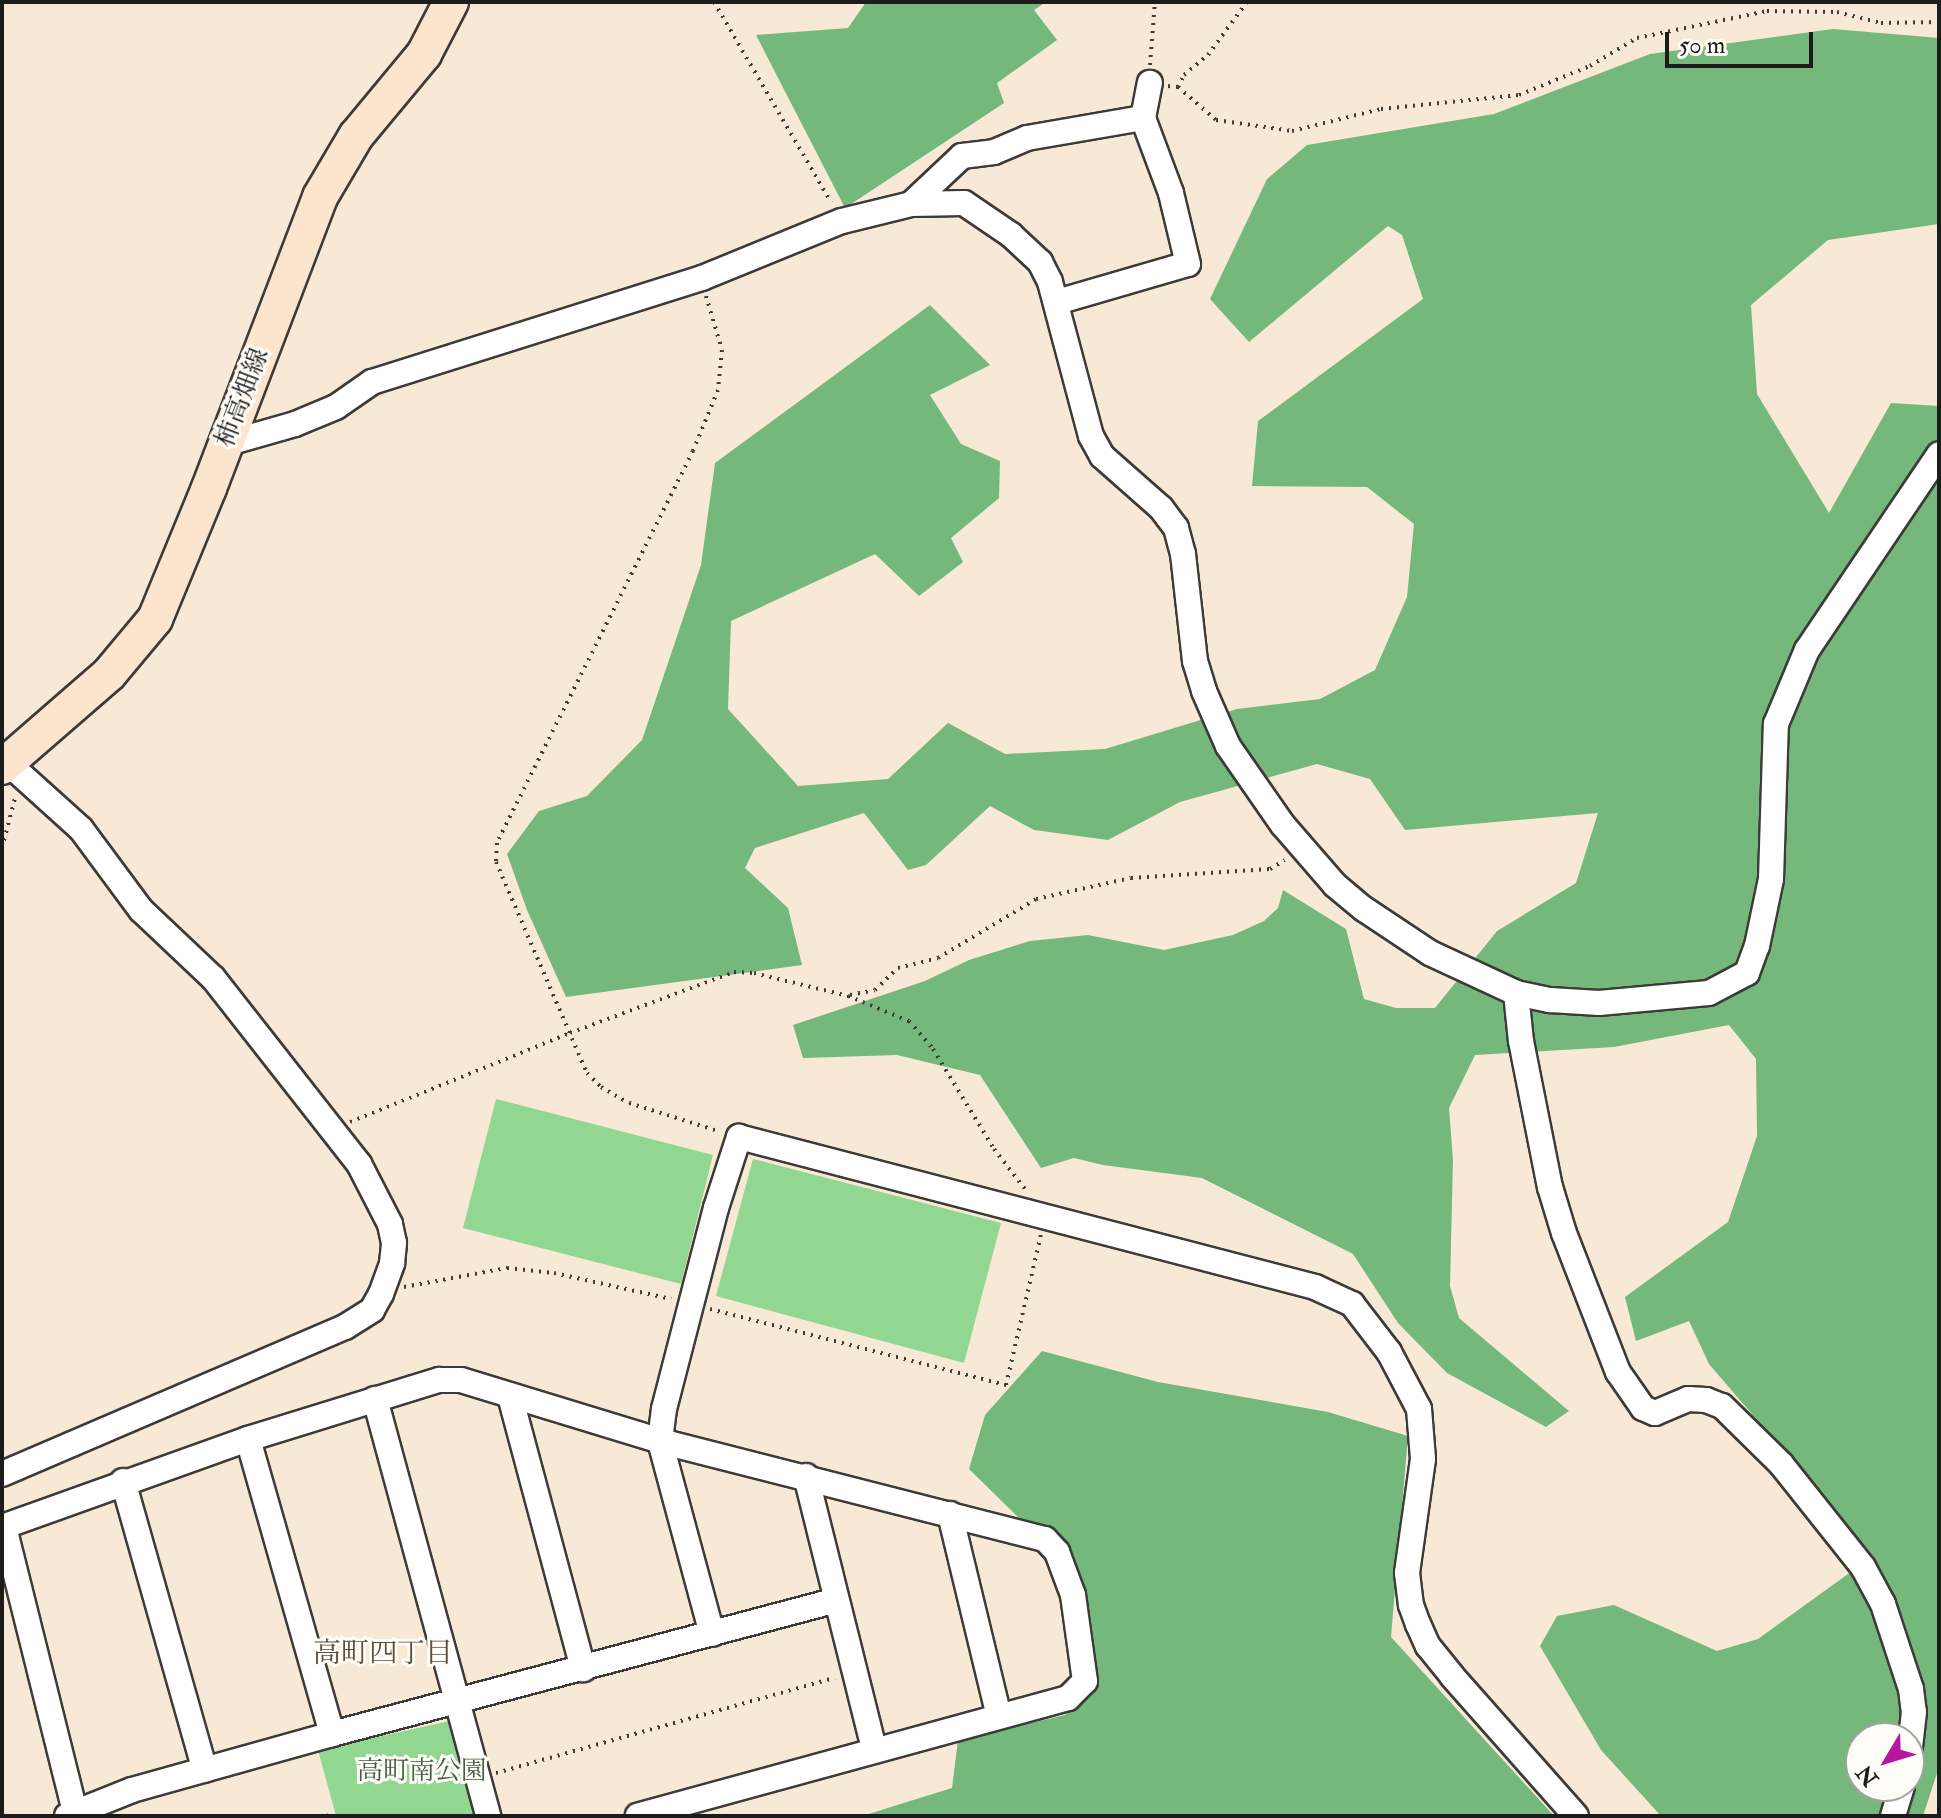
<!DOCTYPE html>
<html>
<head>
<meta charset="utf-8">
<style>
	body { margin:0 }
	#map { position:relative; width:1941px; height:1818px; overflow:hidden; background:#f7e9d5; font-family:"IM FELL Double Pica","Noto Serif JP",serif }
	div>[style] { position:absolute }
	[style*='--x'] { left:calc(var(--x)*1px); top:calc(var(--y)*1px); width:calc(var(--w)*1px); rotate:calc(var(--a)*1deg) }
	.green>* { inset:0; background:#91d791 }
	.forest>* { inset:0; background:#74b87b }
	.path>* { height:4px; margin-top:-2px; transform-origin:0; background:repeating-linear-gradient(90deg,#3d3b38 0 2px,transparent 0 8px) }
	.roads { filter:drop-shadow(2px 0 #3d3b38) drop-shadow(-2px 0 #3d3b38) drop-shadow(0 2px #3d3b38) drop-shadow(0 -2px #3d3b38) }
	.minor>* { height:24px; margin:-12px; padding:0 12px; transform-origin:12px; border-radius:12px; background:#fff }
	.secondary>* { height:34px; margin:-17px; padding:0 17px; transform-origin:17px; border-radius:17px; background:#fce5cf }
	span { translate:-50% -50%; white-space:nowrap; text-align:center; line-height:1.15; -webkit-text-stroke:6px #fdfcf7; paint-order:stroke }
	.street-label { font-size:26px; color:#1c1c1c }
	.park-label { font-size:26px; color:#455d45 }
	.neighbourhood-label { font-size:28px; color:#604d3d }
	.frame { position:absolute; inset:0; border:4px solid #1c1c1c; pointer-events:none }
	.north { position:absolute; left:1845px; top:1722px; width:80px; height:80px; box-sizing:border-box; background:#fdfcf7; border:2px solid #a3a29f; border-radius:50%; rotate:232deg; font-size:22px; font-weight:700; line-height:32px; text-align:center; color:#1c1c1c }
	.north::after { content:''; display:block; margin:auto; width:28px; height:36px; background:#b5179e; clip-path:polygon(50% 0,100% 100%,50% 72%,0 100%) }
	.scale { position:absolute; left:1665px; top:32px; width:148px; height:36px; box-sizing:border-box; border:4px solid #1c1c1c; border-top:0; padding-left:10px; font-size:24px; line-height:28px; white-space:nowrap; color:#1c1c1c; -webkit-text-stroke:6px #fdfcf7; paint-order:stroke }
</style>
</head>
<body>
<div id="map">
	<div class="green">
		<i style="clip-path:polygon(496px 1099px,713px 1155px,681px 1284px,463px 1228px)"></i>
		<i style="clip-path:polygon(753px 1159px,1001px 1223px,964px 1363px,716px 1296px)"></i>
		<i style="clip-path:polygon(454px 1720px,479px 1816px,336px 1816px,318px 1750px)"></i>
	</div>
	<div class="forest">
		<i style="clip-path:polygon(866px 2px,1046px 2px,1034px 10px,1057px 40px,997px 83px,1004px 103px,845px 208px,756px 35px,848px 28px)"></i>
		<i style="clip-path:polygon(evenodd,1833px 29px,1939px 38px,1939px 224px,1828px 240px,1751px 305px,1757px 394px,1829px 513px,1891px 403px,1939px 406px,1939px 1767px,1923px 1816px,1661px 1816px,1601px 1750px,1540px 1646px,1557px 1616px,1614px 1605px,1717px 1651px,1758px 1639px,1873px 1556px,1709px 1364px,1689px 1321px,1636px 1341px,1625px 1297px,1728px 1222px,1757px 1136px,1756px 1059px,1729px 1025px,1614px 1047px,1475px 1055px,1449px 1108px,1453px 1160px,1450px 1286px,1459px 1318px,1569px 1411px,1546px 1427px,1447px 1373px,1398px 1323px,1353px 1254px,1202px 1178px,1103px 1165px,1074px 1158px,1041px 1168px,980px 1075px,897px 1055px,803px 1058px,793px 1025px,925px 981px,969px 960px,1030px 941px,1088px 935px,1164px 950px,1233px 935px,1264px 921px,1278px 908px,1283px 890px,1346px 929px,1364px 999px,1396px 1008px,1435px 1008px,1497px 931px,1576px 883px,1598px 813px,1405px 830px,1370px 779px,1317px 764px,1180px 802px,1108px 840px,1034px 830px,990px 806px,926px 865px,908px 870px,864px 813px,755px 848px,745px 868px,788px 908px,802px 965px,566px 997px,527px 910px,507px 854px,539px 811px,587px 796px,642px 740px,701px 565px,715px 463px,930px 305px,990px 365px,930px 395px,961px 444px,1000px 461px,999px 498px,951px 538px,963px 562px,919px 596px,875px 554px,731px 621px,728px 709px,798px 786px,888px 779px,948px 723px,1005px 754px,1105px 749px,1237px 709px,1320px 699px,1375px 670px,1407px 597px,1414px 524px,1367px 487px,1252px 486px,1258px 421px,1423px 299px,1402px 235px,1388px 226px,1249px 342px,1210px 299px,1267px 179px,1307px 145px,1494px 114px,1650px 54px,1833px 29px,1861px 1738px,1909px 1738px,1909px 1786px,1861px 1786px,1861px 1738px)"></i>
		<i style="clip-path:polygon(1042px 1351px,1158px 1382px,1328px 1412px,1408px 1436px,1391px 1637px,1554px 1816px,862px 1816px,952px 1788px,958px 1740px,1065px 1715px,1089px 1692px,1049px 1531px,1021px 1520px,969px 1469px,985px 1415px)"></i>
	</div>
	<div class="path">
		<i style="--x:714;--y:2;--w:232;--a:59.7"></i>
		<i style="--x:1150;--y:65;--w:63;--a:-85.5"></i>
		<i style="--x:1168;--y:86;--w:10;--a:6"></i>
		<i style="--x:1178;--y:87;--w:50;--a:41"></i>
		<i style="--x:1216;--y:120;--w:77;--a:8.2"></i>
		<i style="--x:1292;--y:131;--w:92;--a:-13.9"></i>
		<i style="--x:1381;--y:109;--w:139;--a:-5.8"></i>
		<i style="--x:1519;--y:95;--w:77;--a:-22.2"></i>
		<i style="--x:1590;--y:66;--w:55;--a:-30.8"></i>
		<i style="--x:1637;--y:38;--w:133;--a:-11.7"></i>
		<i style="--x:1767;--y:11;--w:70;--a:0.8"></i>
		<i style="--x:1837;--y:12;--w:45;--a:14"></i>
		<i style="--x:1881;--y:23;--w:58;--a:-1"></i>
		<i style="--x:1178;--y:87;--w:13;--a:-63"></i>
		<i style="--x:1184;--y:75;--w:31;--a:-40"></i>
		<i style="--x:1208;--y:55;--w:66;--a:-53.7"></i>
		<i style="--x:706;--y:296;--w:56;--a:73.5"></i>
		<i style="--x:722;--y:350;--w:40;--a:95.7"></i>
		<i style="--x:718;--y:390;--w:66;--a:112.3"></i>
		<i style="--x:693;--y:451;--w:438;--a:116.6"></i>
		<i style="--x:497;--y:843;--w:19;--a:93"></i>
		<i style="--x:496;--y:862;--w:230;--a:66.7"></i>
		<i style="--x:587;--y:1073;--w:20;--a:45"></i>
		<i style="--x:601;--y:1087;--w:32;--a:30"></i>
		<i style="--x:629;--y:1103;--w:93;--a:17.5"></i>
		<i style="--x:2;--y:848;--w:52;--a:-75.4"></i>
		<i style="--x:850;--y:995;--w:25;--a:-11"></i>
		<i style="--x:875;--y:990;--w:32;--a:-44"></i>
		<i style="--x:898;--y:968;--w:41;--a:-14"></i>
		<i style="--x:938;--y:958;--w:114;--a:-31"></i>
		<i style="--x:1036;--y:899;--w:97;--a:-12.5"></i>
		<i style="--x:1131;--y:878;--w:139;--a:-3.7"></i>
		<i style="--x:1270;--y:869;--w:17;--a:-31"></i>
		<i style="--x:350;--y:1122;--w:237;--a:-22"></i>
		<i style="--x:570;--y:1033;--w:175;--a:-20.4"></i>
		<i style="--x:734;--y:972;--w:20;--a:3"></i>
		<i style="--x:754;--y:973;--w:97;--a:13.7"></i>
		<i style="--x:848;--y:996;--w:66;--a:22.3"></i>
		<i style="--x:909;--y:1021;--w:37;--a:49"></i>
		<i style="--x:933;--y:1049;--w:117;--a:58.6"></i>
		<i style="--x:994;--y:1149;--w:51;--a:52.2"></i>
		<i style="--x:404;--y:1287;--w:105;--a:-10.5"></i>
		<i style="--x:507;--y:1268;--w:47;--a:6.1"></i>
		<i style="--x:554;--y:1273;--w:120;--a:12.5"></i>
		<i style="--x:710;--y:1309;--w:306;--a:14.4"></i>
		<i style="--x:1006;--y:1385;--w:154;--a:-76.9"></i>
		<i style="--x:496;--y:1773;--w:352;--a:-15.7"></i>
		<i style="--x:326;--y:1816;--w:5;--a:-11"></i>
	</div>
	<div class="roads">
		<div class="minor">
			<i style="--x:911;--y:204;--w:70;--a:-43.3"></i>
			<i style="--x:962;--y:156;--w:32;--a:-7"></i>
			<i style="--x:994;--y:152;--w:36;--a:-23"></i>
			<i style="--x:1027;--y:138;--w:118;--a:-9.8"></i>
			<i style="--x:1057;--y:302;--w:136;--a:-16.2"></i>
			<i style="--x:1188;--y:264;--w:73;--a:-103.5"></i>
			<i style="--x:1171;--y:193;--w:80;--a:-110.5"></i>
			<i style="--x:1143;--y:118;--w:36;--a:-79"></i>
			<i style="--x:225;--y:444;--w:73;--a:-15.9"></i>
			<i style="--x:295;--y:424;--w:44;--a:-22.5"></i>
			<i style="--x:336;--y:407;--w:44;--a:-34.8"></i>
			<i style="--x:372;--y:382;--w:346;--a:-17.5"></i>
			<i style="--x:702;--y:278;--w:151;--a:-22.2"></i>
			<i style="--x:842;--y:221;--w:71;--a:-13.8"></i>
			<i style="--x:911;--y:204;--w:53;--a:-1.1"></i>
			<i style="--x:964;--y:203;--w:57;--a:34.2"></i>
			<i style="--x:1011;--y:235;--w:40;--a:43"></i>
			<i style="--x:1040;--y:262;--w:22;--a:63"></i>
			<i style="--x:1050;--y:282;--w:159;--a:75.1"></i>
			<i style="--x:1091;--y:436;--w:23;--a:61"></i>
			<i style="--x:1102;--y:456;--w:79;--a:41.4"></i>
			<i style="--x:1161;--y:508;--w:25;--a:53"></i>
			<i style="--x:1176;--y:528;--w:27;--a:75"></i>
			<i style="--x:1183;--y:554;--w:108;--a:83.6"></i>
			<i style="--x:1195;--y:661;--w:31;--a:73"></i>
			<i style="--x:1204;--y:691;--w:60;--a:66.4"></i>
			<i style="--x:1228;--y:746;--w:96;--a:55.2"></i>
			<i style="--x:1283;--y:825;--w:79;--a:49.1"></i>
			<i style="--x:1335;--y:885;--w:38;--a:40"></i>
			<i style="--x:1364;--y:909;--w:79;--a:33.7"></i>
			<i style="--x:1430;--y:953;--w:95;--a:24.9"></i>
			<i style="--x:1516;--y:993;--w:35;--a:12"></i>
			<i style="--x:1550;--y:1000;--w:49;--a:3.5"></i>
			<i style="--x:1599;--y:1003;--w:110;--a:-5.2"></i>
			<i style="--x:1709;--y:993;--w:43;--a:-27.8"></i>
			<i style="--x:1747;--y:973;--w:29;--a:-70"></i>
			<i style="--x:1757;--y:946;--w:68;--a:-78.2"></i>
			<i style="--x:1771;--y:879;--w:155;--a:-88.2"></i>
			<i style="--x:1776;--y:724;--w:80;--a:-67.3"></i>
			<i style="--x:1807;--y:650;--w:236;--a:-56"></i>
			<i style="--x:1516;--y:993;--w:48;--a:84.1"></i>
			<i style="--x:1521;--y:1041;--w:149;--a:78.8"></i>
			<i style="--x:1550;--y:1187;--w:48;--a:73.1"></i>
			<i style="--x:1564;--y:1233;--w:149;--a:68.8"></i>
			<i style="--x:1618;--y:1372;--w:44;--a:55.2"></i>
			<i style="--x:1643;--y:1408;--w:13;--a:23"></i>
			<i style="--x:1655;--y:1413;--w:36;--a:-23"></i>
			<i style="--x:1688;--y:1399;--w:18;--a:3"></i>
			<i style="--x:1706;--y:1400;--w:17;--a:21"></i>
			<i style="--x:1722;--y:1406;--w:83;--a:44.5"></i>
			<i style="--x:1781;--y:1464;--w:132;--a:51.5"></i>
			<i style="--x:1863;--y:1567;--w:42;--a:61.6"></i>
			<i style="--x:1883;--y:1604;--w:89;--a:71.8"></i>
			<i style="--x:1911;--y:1689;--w:23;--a:83"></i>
			<i style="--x:1914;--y:1712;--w:44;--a:96.5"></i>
			<i style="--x:510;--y:1396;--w:283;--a:75"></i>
			<i style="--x:375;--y:1399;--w:432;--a:74.8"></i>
			<i style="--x:248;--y:1439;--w:307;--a:74.1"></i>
			<i style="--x:2;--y:1474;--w:373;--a:-23.2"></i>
			<i style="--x:345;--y:1327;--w:32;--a:-32"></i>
			<i style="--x:372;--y:1310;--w:18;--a:-61"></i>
			<i style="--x:381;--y:1294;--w:33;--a:-70"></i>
			<i style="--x:392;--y:1263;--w:20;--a:-84"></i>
			<i style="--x:394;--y:1243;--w:19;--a:-102"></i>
			<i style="--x:390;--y:1224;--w:68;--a:-117.3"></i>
			<i style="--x:359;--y:1164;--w:236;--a:-128.1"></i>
			<i style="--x:213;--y:978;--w:99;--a:-136.6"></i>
			<i style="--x:141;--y:910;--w:101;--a:-126.5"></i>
			<i style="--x:81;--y:829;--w:98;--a:-137.9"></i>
			<i style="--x:806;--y:1476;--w:281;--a:76"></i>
			<i style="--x:123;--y:1481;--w:300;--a:74.2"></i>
			<i style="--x:950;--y:1514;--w:208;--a:76.4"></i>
			<i style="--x:2;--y:1527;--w:261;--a:-19.7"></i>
			<i style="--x:248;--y:1439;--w:200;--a:-17.2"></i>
			<i style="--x:439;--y:1380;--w:22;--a:0"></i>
			<i style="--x:461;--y:1380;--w:208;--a:17"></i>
			<i style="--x:660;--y:1441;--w:397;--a:14.3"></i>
			<i style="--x:1045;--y:1539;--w:18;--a:47"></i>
			<i style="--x:1057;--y:1552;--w:46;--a:69.6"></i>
			<i style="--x:1073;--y:1595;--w:87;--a:82.1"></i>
			<i style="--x:1085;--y:1681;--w:24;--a:135"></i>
			<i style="--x:1068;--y:1698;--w:446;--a:164.7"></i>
			<i style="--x:4;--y:1527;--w:298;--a:76"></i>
			<i style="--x:712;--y:1634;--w:200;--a:-105.1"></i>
			<i style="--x:660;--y:1441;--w:32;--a:-83"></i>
			<i style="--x:664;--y:1409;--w:208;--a:-75.5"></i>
			<i style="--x:716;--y:1208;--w:75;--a:-72.1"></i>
			<i style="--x:739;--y:1137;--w:595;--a:14.6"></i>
			<i style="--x:1315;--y:1287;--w:41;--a:24.7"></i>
			<i style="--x:1352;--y:1304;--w:61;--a:52.4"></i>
			<i style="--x:1389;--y:1352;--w:64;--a:62.2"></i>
			<i style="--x:1419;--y:1409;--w:50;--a:85.4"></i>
			<i style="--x:1423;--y:1459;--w:115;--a:98"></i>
			<i style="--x:1407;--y:1573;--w:32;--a:83"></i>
			<i style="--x:1411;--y:1605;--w:20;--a:70"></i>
			<i style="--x:1418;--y:1624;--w:24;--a:66"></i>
			<i style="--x:1428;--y:1646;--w:38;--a:51"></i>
			<i style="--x:1452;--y:1676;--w:187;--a:48.5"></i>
			<i style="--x:67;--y:1816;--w:70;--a:-21.8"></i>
			<i style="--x:132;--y:1790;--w:208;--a:-15.6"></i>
			<i style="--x:332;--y:1734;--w:522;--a:-14.86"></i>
			<i style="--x:1893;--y:1816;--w:31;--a:-73"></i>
		</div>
		<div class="secondary">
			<i style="--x:2;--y:767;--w:142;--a:-41"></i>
			<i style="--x:109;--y:674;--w:72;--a:-50.1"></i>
			<i style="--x:155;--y:619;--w:142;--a:-67.6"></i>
			<i style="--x:209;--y:488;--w:311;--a:-69.1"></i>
			<i style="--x:320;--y:197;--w:71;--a:-59.5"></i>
			<i style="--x:356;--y:136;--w:107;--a:-50.3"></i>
			<i style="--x:424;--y:54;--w:59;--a:-62.6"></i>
		</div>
	</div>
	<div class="street-label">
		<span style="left:243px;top:398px;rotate:-69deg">柿高畑線</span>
	</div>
	<div class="park-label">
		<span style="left:422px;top:1772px">高町南公園</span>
	</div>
	<div class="neighbourhood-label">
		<span style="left:383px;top:1654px">高町四丁目</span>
	</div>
	<div class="frame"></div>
	<div class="north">N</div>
	<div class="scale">50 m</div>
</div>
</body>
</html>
